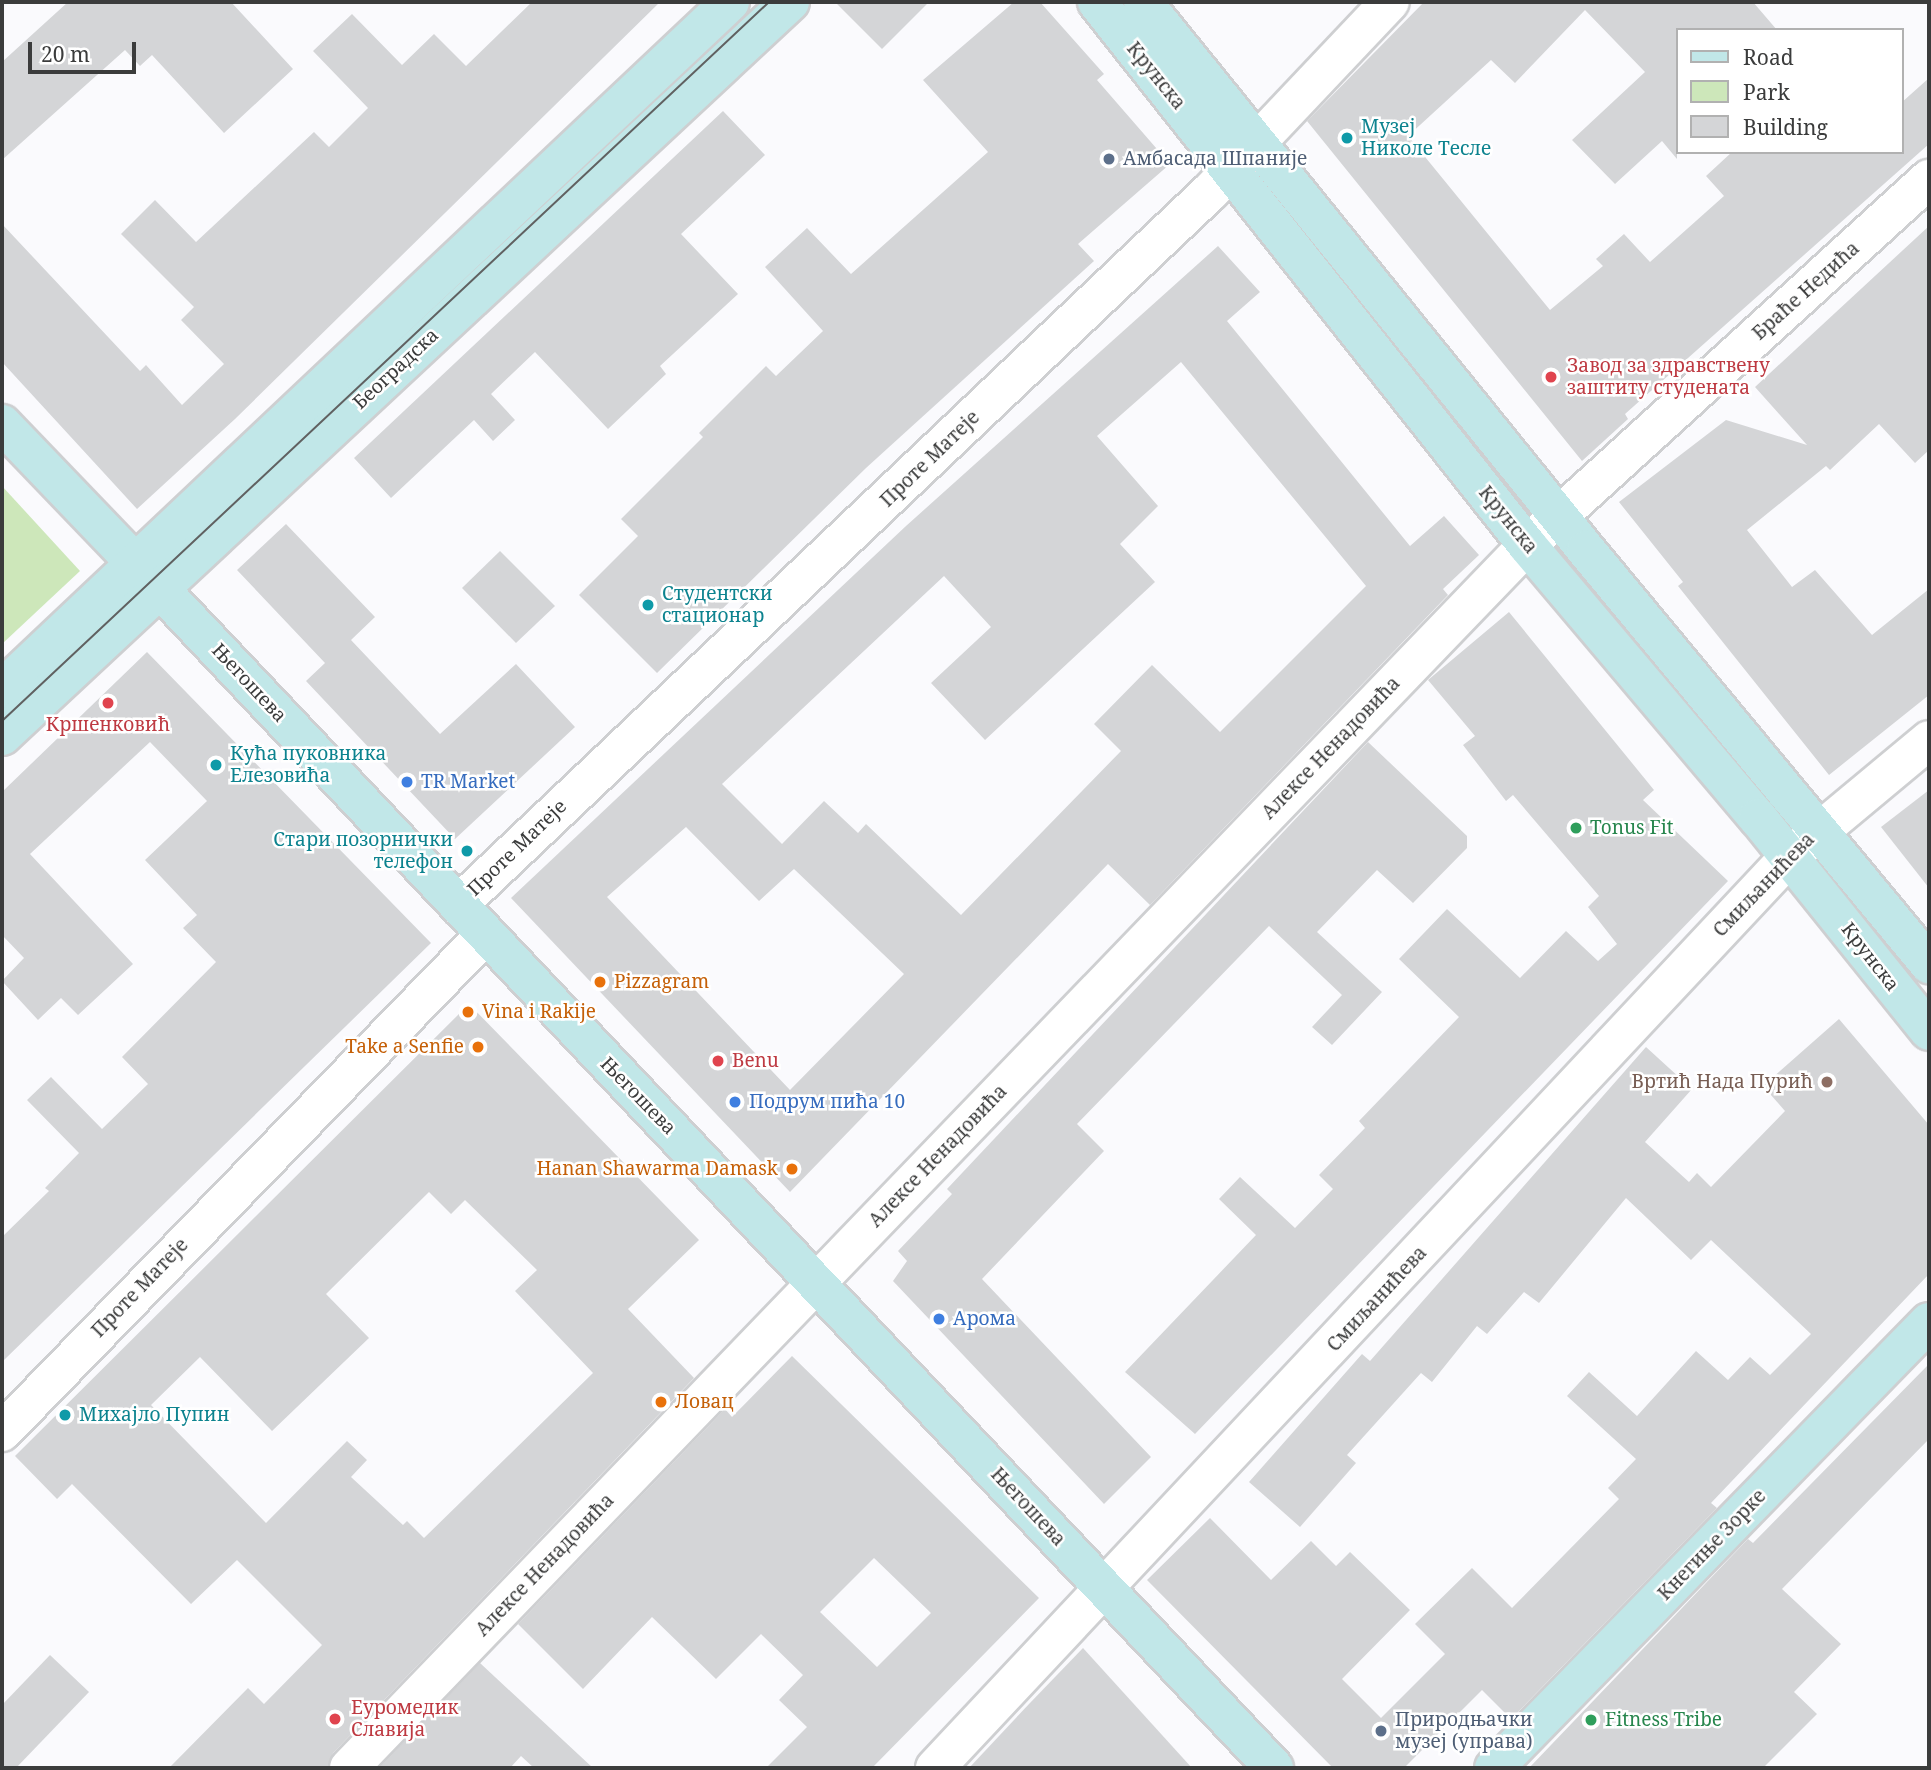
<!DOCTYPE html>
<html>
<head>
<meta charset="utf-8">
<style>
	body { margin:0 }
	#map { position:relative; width:1931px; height:1770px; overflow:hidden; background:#fafafd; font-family:"Noto Serif",serif }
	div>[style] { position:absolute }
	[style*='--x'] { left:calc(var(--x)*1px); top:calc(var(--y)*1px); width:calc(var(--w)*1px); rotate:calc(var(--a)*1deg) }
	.green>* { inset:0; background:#cde7ba }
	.building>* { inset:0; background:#d4d5d7 }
	.roads { filter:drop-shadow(2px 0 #cecfd1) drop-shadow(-2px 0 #cecfd1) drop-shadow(0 2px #cecfd1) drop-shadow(0 -2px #cecfd1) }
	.street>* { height:38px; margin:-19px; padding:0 19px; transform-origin:19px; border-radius:19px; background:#fff }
	.secondary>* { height:38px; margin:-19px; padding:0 19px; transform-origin:19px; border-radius:19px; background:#c1e7e8 }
	.tram>* { height:2px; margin:-1px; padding:0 1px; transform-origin:1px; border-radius:1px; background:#606161 }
	.dots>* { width:19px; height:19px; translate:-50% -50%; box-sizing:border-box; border:4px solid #fff; border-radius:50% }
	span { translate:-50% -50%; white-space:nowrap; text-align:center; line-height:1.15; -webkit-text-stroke:5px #fff; paint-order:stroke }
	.street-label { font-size:19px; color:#3b3c3c }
	.culture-label { font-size:19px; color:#0d838f }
	.left { translate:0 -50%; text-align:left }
	.right { translate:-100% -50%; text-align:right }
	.service-label { font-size:19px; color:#4e5e75 }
	.health-label { font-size:19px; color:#be3a42 }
	.shop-label { font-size:19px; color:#366cbe }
	.leisure-label { font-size:19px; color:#27864d }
	.food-label { font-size:19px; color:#c56008 }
	.education-label { font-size:19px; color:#785e54 }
	.frame { position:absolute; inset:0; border:4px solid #3b3c3c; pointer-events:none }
	.legend { position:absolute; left:1676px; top:28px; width:228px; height:126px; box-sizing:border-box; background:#fff; border:2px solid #b1b1b1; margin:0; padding:9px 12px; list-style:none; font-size:21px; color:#3b3c3c }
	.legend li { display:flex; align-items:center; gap:14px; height:35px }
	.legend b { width:35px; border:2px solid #b1b1b1 }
	.scale { position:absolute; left:28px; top:42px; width:108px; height:32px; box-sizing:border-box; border:4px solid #3b3c3c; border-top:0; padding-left:9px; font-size:21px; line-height:24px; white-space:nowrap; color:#3b3c3c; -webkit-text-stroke:5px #fff; paint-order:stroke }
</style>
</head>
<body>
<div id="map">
	<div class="green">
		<i style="clip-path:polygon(2px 486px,80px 571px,2px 644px)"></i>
	</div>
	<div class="building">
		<i style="clip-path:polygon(68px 2px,231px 2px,293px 69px,224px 133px,152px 55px,140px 66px,125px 50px,2px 160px,2px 62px)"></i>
		<i style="clip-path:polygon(532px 2px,660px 2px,235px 419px,137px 509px,2px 362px,2px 224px,140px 371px,146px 365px,182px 405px,224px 364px,181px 320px,194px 307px,121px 234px,155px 200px,196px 242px,314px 132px,329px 147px,368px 108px,313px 51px,352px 14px,402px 65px,434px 34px,466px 66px)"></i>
		<i style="clip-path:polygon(835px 2px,929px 2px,882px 49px)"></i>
		<i style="clip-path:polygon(1014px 2px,1040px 2px,1104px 74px,1097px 80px,1170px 164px,1078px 244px,1094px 261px,866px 468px,657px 673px,579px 595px,638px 536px,621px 519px,703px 437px,699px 433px,766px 366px,776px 376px,823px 331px,765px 267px,807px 228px,851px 274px,988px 152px,923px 80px)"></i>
		<i style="clip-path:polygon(1424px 2px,1753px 2px,1777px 30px,1677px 30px,1677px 159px,1662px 141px,1615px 184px,1572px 140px,1645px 72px,1585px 10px,1515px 83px,1491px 60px,1408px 136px,1550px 310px,1603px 266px,1596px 259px,1624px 234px,1650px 262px,1724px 196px,1706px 176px,1732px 152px,1901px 152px,1901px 103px,1929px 78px,1929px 144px,1625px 414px,1628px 419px,1582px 461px,1307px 121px)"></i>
		<i style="clip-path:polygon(723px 111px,765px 155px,681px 234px,738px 294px,660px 366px,666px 374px,608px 429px,535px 352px,491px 394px,515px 420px,493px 441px,474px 420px,391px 498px,354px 458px)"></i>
		<i style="clip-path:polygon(1929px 226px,1929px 450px,1915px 463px,1879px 424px,1830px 470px,1826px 466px,1747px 530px,1792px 587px,1815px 570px,1872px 635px,1929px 589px,1929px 695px,1829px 775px,1678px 586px,1683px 582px,1619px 502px,1726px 420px,1807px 445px,1755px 387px)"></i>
		<i style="clip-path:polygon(evenodd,1218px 246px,1260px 292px,1227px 321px,1410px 546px,1444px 516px,1479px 555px,1443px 589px,1448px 595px,1150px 905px,1108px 864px,790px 1192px,511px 898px,906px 526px,1218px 246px,1181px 362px,1366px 586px,1220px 732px,1152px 665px,1094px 724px,1121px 751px,961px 915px,866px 824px,858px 833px,824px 801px,782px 844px,722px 784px,944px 576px,991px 627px,931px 683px,985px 740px,1155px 582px,1120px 544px,1158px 506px,1097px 436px,1181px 362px,1218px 246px,686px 827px,759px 901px,794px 869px,904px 974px,790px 1090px,607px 897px,686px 827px)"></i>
		<i style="clip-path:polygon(286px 524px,375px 617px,351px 640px,440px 734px,516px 664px,575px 727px,455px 839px,306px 681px,325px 663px,237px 570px)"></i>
		<i style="clip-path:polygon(500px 551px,555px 606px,516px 643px,462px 588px)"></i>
		<i style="clip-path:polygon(1509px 612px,1654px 790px,1643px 800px,1728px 881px,1195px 1434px,1125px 1372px,1256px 1235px,1219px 1199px,1240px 1177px,1295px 1228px,1333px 1189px,1319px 1175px,1365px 1128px,1359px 1121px,1459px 1017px,1399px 959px,1447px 909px,1520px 978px,1566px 931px,1598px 961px,1617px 944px,1588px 907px,1599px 896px,1513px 795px,1506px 801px,1463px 745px,1475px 736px,1428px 680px)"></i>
		<i style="clip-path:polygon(147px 652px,431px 943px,2px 1362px,2px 1237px,49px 1191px,45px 1188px,79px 1153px,27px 1100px,51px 1077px,102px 1129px,148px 1084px,122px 1057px,216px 962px,183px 928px,197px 915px,145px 860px,207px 801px,150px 742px,30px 854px,133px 964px,78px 1015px,61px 998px,38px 1020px,2px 981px,24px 958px,2px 935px,2px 792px)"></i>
		<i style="clip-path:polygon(1368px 742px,1467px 836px,1467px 848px,1413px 903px,1377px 870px,1317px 932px,1382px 992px,1332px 1045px,1312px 1027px,1342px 995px,1269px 926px,1077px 1124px,1104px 1151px,982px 1279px,1151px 1457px,1104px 1504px,893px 1281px,907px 1261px,898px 1251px,952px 1194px,947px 1189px)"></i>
		<i style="clip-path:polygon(1929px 790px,1929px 888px,1881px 827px)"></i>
		<i style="clip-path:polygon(evenodd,469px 1004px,699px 1240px,628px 1309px,694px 1378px,333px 1753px,328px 1768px,169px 1768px,248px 1688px,264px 1704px,322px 1645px,237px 1560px,191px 1604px,72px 1484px,57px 1499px,15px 1456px,469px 1004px,429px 1192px,451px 1214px,465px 1200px,537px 1270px,515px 1291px,593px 1373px,424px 1538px,407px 1521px,403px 1525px,351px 1477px,367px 1460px,347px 1441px,266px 1523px,151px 1405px,200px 1357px,272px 1431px,369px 1338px,326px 1294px,429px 1192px)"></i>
		<i style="clip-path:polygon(1839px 1019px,1929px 1125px,1929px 1274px,1711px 1503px,1717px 1508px,1511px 1719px,1482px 1690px,1404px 1768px,1333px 1768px,1147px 1580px,1210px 1518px,1271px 1580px,1311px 1541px,1336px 1566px,1350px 1552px,1410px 1610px,1342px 1679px,1381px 1718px,1445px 1654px,1415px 1624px,1472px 1568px,1512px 1608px,1619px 1499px,1608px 1488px,1636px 1459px,1567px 1396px,1589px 1372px,1637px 1416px,1696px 1351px,1728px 1380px,1750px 1357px,1770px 1375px,1811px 1334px,1711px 1240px,1691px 1260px,1626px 1198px,1539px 1303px,1524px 1292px,1487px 1334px,1477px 1326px,1432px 1382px,1421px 1373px,1347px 1455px,1356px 1463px,1300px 1527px,1249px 1482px,1362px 1354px,1370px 1361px,1646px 1047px,1692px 1089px,1645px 1142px,1689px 1182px,1697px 1173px,1711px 1187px,1785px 1111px,1763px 1086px)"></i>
		<i style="clip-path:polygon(evenodd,792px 1356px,1039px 1598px,872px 1768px,766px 1768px,807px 1727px,779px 1700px,803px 1675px,761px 1634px,716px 1679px,652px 1617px,583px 1689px,518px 1624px,725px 1409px,732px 1417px,792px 1356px,874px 1558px,931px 1613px,877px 1667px,820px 1612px,874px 1558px)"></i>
		<i style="clip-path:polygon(1929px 1364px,1929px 1439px,1782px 1589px,1841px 1644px,1794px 1692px,1817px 1714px,1763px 1768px,1529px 1768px,1748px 1539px,1753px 1543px)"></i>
		<i style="clip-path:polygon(1083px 1648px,1192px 1768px,969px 1768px,1029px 1704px)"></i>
		<i style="clip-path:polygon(50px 1655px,89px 1692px,16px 1768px,2px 1768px,2px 1705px)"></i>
		<i style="clip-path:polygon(480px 1663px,593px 1768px,534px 1768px,521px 1756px,510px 1768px,379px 1768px)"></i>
	</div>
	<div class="roads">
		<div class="street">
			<i style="--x:458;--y:905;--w:1038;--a:-43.48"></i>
			<i style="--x:1211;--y:191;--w:260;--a:-46.6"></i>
			<i style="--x:2;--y:1432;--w:692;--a:-45.82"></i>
			<i style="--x:349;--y:1768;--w:1698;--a:-46.07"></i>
			<i style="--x:1527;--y:545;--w:544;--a:-42.32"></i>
			<i style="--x:935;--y:1768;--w:1250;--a:-46.85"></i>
			<i style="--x:1790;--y:856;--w:181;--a:-39.8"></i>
		</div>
		<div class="secondary">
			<i style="--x:1097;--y:2;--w:693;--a:51.62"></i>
			<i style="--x:1527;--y:545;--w:358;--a:49.8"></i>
			<i style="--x:1758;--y:818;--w:273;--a:51.2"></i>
			<i style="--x:1143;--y:2;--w:705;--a:51.05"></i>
			<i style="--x:1586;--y:550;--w:538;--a:50.36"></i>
			<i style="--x:2;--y:424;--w:195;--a:46.2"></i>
			<i style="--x:160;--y:589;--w:1622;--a:46.62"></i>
			<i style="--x:2;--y:689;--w:1001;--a:-43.34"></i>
			<i style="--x:2;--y:736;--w:1077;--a:-42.97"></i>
			<i style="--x:1494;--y:1768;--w:623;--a:-45.72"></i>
		</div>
	</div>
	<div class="tram">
		<i style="--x:2;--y:721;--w:1051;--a:-43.15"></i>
	</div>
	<div class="dots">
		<i style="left:1347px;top:138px;background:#0f9aa8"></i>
		<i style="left:1109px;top:159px;background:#5c6f8a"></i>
		<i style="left:1551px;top:377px;background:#e0444e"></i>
		<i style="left:648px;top:605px;background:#0f9aa8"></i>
		<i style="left:108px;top:703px;background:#e0444e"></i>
		<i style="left:216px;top:765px;background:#0f9aa8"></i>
		<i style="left:407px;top:782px;background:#3f7fe0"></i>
		<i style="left:1576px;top:828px;background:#2e9e5b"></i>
		<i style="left:467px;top:851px;background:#0f9aa8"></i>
		<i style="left:600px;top:982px;background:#e8710a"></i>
		<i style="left:468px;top:1012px;background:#e8710a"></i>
		<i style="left:478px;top:1047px;background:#e8710a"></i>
		<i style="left:718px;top:1061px;background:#e0444e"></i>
		<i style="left:1827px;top:1082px;background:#8d6e63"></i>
		<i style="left:735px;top:1102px;background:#3f7fe0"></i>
		<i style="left:792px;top:1169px;background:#e8710a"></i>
		<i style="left:939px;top:1319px;background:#3f7fe0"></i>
		<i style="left:661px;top:1402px;background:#e8710a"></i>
		<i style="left:65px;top:1415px;background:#0f9aa8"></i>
		<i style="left:335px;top:1719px;background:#e0444e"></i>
		<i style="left:1591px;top:1720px;background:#2e9e5b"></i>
		<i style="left:1381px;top:1731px;background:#5c6f8a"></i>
	</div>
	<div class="street-label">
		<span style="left:1156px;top:76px;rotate:51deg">Крунска</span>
		<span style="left:1806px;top:291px;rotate:-42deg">Браће Недића</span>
		<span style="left:396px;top:369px;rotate:-43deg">Београдска</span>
		<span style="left:930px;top:459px;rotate:-44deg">Проте Матеје</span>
		<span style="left:1508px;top:520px;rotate:51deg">Крунска</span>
		<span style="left:249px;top:683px;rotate:47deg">Његошева</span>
		<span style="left:1331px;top:748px;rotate:-46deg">Алексе Ненадовића</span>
		<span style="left:517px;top:848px;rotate:-44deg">Проте Матеје</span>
		<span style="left:1764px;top:885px;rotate:-46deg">Смиљанићева</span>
		<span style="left:1870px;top:957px;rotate:52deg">Крунска</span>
		<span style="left:638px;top:1096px;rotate:46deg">Његошева</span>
		<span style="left:938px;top:1156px;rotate:-46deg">Алексе Ненадовића</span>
		<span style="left:140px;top:1288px;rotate:-46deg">Проте Матеје</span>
		<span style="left:1377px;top:1299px;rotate:-47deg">Смиљанићева</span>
		<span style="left:1028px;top:1507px;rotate:47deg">Његошева</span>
		<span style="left:1712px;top:1545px;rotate:-46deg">Кнегиње Зорке</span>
		<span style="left:545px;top:1565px;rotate:-46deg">Алексе Ненадовића</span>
	</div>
	<div class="culture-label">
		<span class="left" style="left:1361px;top:138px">Музеј<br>Николе Тесле</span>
		<span class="left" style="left:662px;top:605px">Студентски<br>стационар</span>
		<span class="left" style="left:230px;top:765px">Кућа пуковника<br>Елезовића</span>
		<span class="right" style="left:453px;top:851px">Стари позорнички<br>телефон</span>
		<span class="left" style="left:79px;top:1415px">Михајло Пупин</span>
	</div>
	<div class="service-label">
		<span class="left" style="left:1123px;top:159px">Амбасада Шпаније</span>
		<span class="left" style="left:1395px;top:1731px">Природњачки<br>музеј (управа)</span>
	</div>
	<div class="health-label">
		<span class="left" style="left:1567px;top:377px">Завод за здравствену<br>заштиту студената</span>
		<span style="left:108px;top:725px">Кршенковић</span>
		<span class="left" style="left:732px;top:1061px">Benu</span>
		<span class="left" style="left:351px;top:1719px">Еуромедик<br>Славија</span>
	</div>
	<div class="shop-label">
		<span class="left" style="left:421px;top:782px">TR Market</span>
		<span class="left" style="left:749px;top:1102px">Подрум пића 10</span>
		<span class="left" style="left:953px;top:1319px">Арома</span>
	</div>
	<div class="leisure-label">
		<span class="left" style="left:1590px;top:828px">Tonus Fit</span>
		<span class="left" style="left:1605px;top:1720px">Fitness Tribe</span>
	</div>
	<div class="food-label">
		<span class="left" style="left:614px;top:982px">Pizzagram</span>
		<span class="left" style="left:482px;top:1012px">Vina i Rakije</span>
		<span class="right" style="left:464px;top:1047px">Take a Senfie</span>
		<span class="right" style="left:778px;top:1169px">Hanan Shawarma Damask</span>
		<span class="left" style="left:675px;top:1402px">Ловац</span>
	</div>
	<div class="education-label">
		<span class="right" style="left:1813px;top:1082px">Вртић Нада Пурић</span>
	</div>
	<div class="frame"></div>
	<ul class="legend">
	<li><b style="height:9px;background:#c1e7e8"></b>Road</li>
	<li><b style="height:19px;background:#cde7ba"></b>Park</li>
	<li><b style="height:19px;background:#d4d5d7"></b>Building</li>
	</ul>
	<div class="scale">20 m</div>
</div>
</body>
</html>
